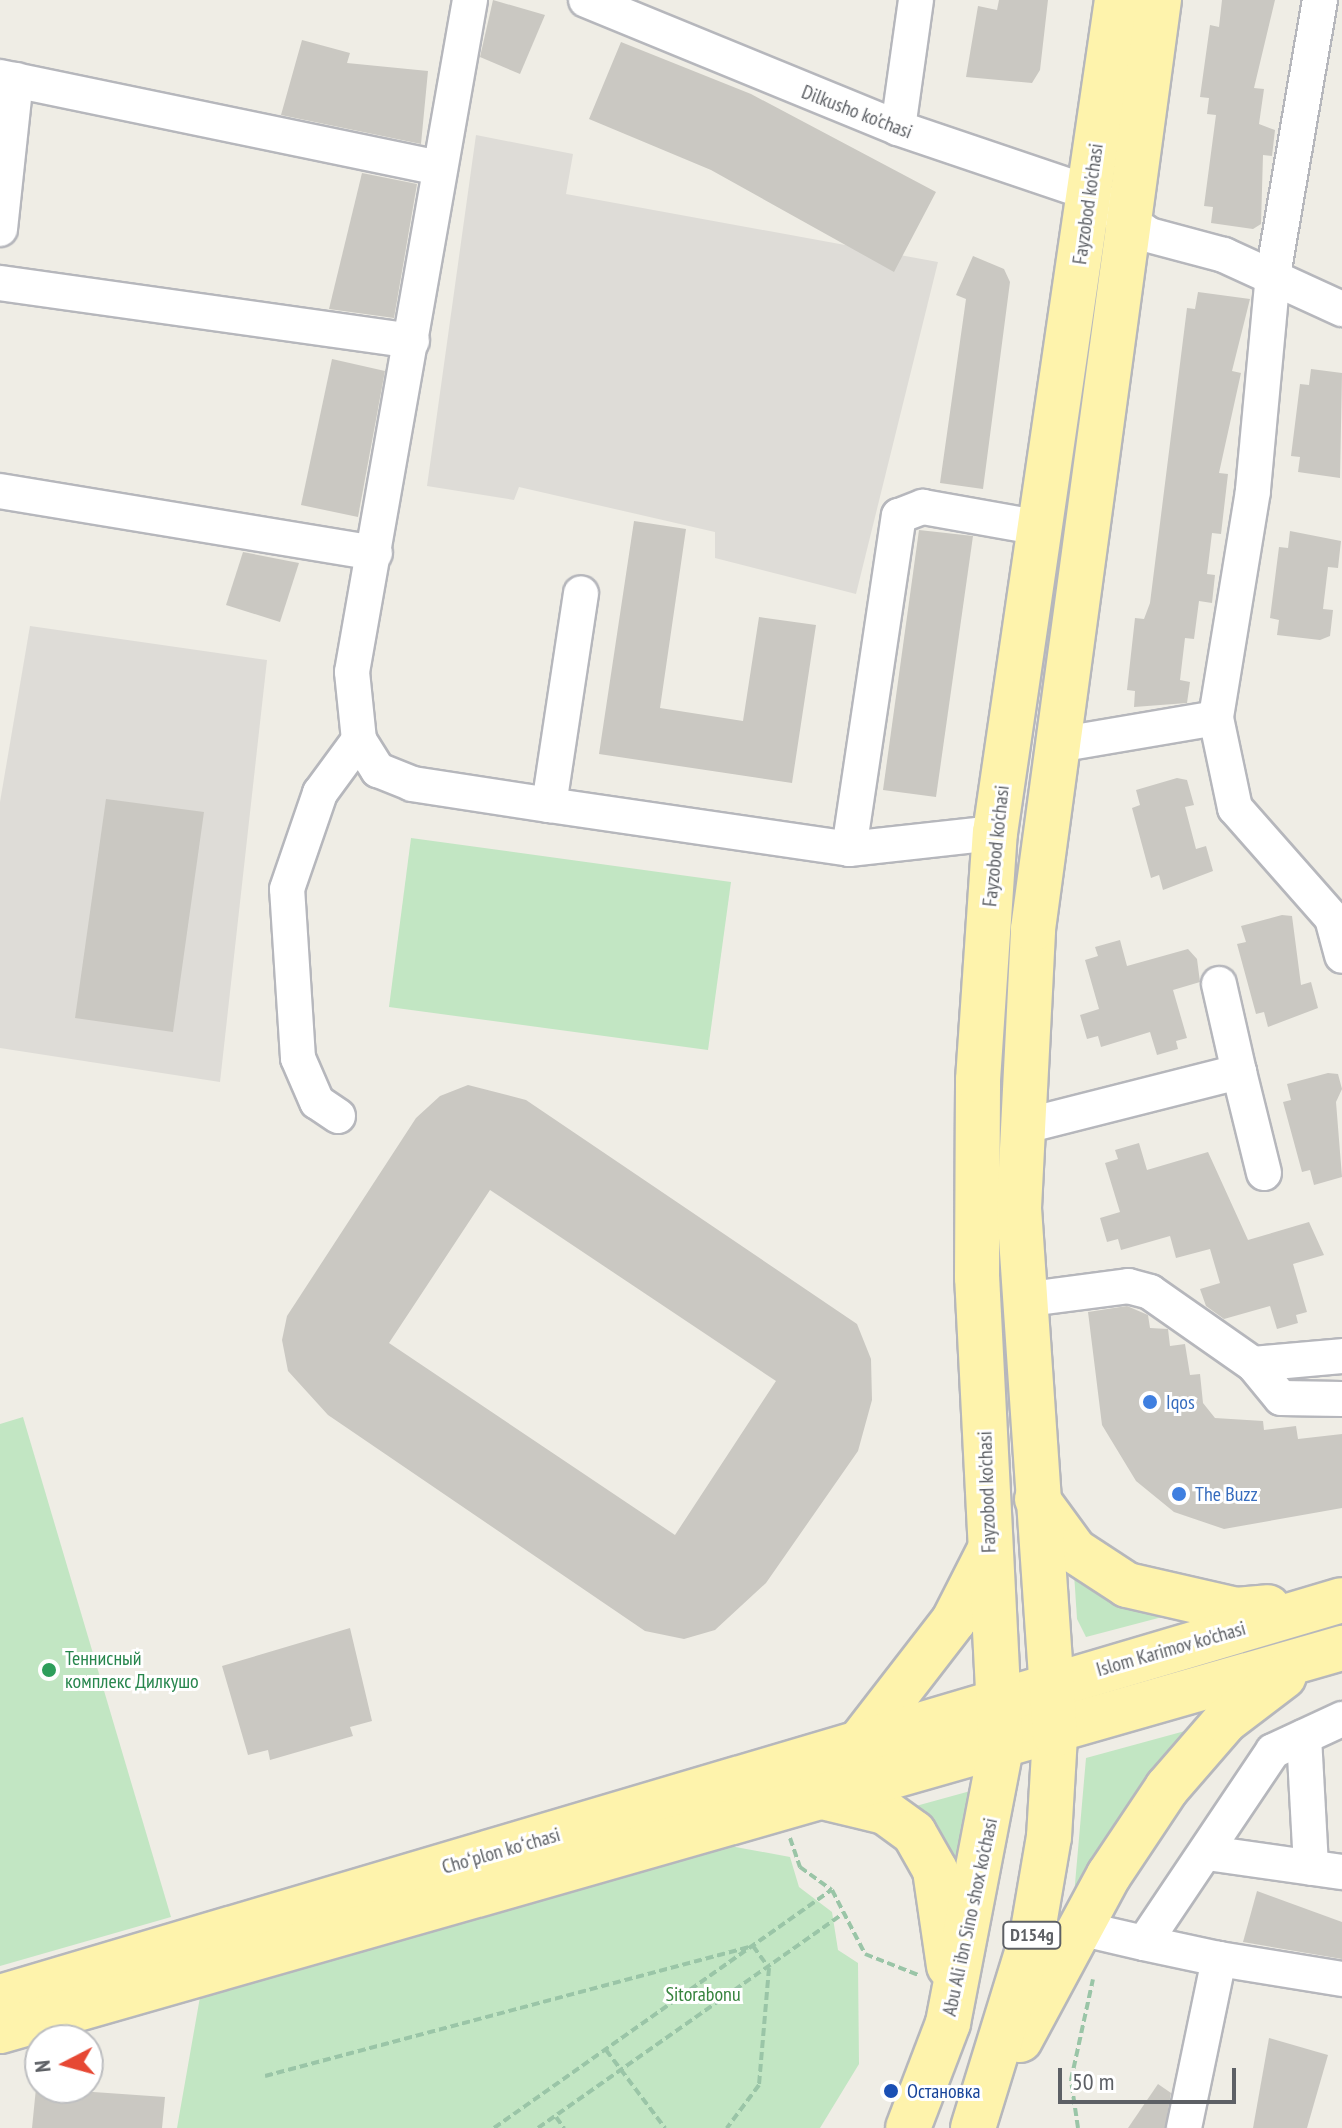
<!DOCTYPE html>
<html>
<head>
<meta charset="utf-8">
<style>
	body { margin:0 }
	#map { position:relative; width:1342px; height:2128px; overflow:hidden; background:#efede5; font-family:"PT Sans Narrow",sans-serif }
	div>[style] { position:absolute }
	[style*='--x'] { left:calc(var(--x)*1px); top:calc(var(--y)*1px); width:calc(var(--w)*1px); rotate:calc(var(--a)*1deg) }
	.industrial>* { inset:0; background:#dedcd7 }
	.green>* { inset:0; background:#c2e6c3 }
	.building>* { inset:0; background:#cac8c2 }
	.path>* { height:4px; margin-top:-2px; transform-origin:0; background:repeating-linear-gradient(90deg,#9ac5a7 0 8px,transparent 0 12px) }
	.roads { filter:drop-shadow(2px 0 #b6b7bc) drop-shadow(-2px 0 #b6b7bc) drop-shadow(0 2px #b6b7bc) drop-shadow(0 -2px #b6b7bc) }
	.minor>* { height:34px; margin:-17px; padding:0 17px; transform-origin:17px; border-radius:17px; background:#fff }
	.major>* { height:44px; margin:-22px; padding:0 22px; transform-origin:22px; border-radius:22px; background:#fef3ac }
	.dots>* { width:22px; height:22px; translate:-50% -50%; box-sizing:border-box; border:4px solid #fff; border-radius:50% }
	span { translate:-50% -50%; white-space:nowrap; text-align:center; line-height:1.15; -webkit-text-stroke:6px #fff; paint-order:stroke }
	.shield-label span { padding:2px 6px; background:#fff; border:2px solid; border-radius:6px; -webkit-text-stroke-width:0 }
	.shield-label { font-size:18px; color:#5d6065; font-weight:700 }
	.street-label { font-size:20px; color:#5d6065 }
	.shop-label { font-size:20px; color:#366cbe }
	.left { translate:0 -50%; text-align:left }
	.leisure-label { font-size:20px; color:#27864d }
	.park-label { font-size:20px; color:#36833d }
	.transit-label { font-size:20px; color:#164399 }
	.north { position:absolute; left:24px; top:2024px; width:80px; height:80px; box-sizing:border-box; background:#fff; border:2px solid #bebfc1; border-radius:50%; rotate:264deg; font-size:22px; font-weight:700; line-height:32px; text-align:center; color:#5d6065 }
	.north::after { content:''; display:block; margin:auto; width:28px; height:36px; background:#e64834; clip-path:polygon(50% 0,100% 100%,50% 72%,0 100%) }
	.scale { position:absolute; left:1058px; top:2068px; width:178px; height:36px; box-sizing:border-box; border:4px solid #5d6065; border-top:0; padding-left:10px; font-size:24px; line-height:28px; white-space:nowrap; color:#5d6065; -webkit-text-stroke:6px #fff; paint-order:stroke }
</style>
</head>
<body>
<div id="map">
	<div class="industrial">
		<i style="clip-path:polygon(476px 135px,573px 154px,566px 194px,938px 262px,856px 594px,715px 558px,715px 532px,519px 487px,514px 500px,427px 486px)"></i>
		<i style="clip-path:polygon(30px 626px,267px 660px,220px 1082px,0 1048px,0 802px)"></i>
	</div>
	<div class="green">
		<i style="clip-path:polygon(411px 838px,731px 882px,708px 1050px,389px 1007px)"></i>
		<i style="clip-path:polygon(23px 1417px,171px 1917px,0 1966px,0 1424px)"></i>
		<i style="clip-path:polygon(1074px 1573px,1166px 1616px,1086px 1637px,1077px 1619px)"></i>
		<i style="clip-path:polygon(1185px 1731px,1151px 1775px,1073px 1907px,1086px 1758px)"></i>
		<i style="clip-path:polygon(974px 1790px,956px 1886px,905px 1809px)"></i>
		<i style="clip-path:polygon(730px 1846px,790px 1857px,799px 1887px,832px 1912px,838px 1950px,858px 1963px,859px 2064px,820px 2128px,177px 2128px,200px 1997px)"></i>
	</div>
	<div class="building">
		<i style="clip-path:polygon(493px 0,545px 15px,520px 74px,480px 57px)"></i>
		<i style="clip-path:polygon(999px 0,1048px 0,1040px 70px,1032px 83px,966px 77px,978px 6px,997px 10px)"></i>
		<i style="clip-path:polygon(1222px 0,1275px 0,1254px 88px,1264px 89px,1259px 124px,1275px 130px,1272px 156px,1263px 155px,1261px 224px,1253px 229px,1211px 223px,1213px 207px,1204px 206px,1216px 115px,1207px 114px,1209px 98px,1200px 97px,1210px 25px,1219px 27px)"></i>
		<i style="clip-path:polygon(302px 40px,350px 53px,347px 63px,428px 71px,421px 144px,281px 115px)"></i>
		<i style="clip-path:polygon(621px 42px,751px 94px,936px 192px,894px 272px,711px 170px,589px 119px)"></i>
		<i style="clip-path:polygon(362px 173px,417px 184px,394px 318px,329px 309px)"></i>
		<i style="clip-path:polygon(973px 256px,1004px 269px,1010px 282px,983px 489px,940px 483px,966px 299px,956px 295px)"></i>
		<i style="clip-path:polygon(1198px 292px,1250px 299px,1232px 371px,1241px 373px,1219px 473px,1228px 474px,1221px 534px,1212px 533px,1207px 574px,1215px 575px,1212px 603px,1199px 601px,1194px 639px,1185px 638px,1180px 680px,1190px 682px,1187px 703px,1134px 707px,1135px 691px,1127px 690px,1135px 618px,1144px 619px,1150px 603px,1187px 308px,1195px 309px)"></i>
		<i style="clip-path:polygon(332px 359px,385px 371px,358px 517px,301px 505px)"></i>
		<i style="clip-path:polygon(1311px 369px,1342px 373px,1340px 478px,1298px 472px,1300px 457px,1291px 456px,1300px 384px,1309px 385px)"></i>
		<i style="clip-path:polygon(634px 521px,686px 529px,660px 708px,743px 721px,759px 617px,816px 625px,792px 783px,599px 754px)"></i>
		<i style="clip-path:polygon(919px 530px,973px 536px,936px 797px,883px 790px)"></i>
		<i style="clip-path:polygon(1290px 531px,1341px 541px,1338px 568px,1328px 567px,1323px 609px,1333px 610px,1330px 636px,1320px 640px,1277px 635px,1279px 620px,1270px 618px,1279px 547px,1288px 548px)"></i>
		<i style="clip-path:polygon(243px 552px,299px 563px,280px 622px,226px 605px)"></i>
		<i style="clip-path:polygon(1177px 778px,1187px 780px,1194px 805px,1185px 807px,1196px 849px,1206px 846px,1213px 871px,1163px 890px,1159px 875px,1151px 878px,1132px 808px,1140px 805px,1136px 790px)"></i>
		<i style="clip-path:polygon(106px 799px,204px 812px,173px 1032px,75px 1018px)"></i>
		<i style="clip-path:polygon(1282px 915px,1292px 916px,1301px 985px,1311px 982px,1318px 1008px,1268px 1027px,1264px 1012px,1256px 1014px,1237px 944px,1246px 942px,1241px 926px)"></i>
		<i style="clip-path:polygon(1120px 940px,1127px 966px,1188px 949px,1197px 959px,1200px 982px,1173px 990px,1187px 1038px,1176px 1041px,1178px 1049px,1157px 1055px,1150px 1032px,1101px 1047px,1098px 1036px,1087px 1039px,1080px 1015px,1099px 1009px,1085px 960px,1098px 956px,1095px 947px)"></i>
		<i style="clip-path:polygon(1328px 1073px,1338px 1074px,1342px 1089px,1336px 1102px,1342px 1177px,1314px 1185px,1310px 1170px,1302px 1172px,1283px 1102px,1291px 1100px,1287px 1084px)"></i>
		<i style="clip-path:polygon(evenodd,468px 1085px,526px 1100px,857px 1324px,871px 1359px,872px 1400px,858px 1451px,766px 1583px,715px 1630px,684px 1639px,645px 1631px,328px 1415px,288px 1371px,282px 1340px,287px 1316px,416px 1118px,440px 1096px,468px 1085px,490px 1190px,776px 1381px,675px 1535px,389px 1343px,490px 1190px)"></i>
		<i style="clip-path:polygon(1139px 1143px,1147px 1170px,1208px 1152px,1248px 1240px,1309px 1222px,1324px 1255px,1293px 1264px,1307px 1312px,1296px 1315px,1298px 1323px,1277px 1329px,1270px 1306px,1224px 1319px,1206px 1306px,1200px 1289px,1220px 1283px,1210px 1249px,1176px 1258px,1170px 1236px,1121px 1250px,1118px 1239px,1107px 1242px,1100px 1218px,1120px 1212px,1105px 1163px,1118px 1159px,1115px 1150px)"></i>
		<i style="clip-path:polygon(1127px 1306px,1148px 1315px,1150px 1328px,1168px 1329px,1170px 1346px,1185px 1344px,1190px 1375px,1200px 1374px,1203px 1403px,1215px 1418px,1263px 1421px,1264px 1430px,1296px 1426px,1298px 1439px,1342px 1434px,1342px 1508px,1224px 1529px,1174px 1512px,1136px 1481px,1102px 1425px,1088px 1312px)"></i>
		<i style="clip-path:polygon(350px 1628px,372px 1721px,350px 1727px,353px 1736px,270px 1760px,268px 1750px,248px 1755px,222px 1666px)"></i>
		<i style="clip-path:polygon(1257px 1891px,1342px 1922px,1342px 1959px,1243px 1942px)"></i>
		<i style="clip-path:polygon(1269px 2038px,1328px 2055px,1307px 2128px,1253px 2128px)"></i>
		<i style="clip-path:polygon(1158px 2084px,1171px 2093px,1165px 2128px,1128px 2128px)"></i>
		<i style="clip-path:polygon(36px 2088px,165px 2097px,162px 2128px,32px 2128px)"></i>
	</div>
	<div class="path">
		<i style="--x:790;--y:1838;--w:31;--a:71"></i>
		<i style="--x:800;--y:1867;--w:39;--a:36"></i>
		<i style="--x:832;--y:1890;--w:72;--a:62.7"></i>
		<i style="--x:865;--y:1954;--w:57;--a:21.6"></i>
		<i style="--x:606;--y:2050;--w:98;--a:52.9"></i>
		<i style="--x:265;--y:2076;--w:505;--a:-14.92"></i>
		<i style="--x:753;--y:1946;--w:27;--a:54"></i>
		<i style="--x:769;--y:1968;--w:117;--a:94.9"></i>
		<i style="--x:759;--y:2085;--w:54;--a:126.7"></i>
		<i style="--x:556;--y:2117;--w:14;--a:54"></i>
		<i style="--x:494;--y:2128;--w:413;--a:-35.2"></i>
		<i style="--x:538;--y:2128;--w:375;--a:-35.1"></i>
		<i style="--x:1078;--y:2128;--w:49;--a:-98.3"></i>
		<i style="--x:1071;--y:2080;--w:103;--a:-77.7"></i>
	</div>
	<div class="roads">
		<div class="minor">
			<i style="--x:470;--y:0;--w:682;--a:99.96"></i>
			<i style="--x:352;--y:672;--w:68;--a:84.1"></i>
			<i style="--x:359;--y:740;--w:36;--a:58"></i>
			<i style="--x:378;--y:770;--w:37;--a:22"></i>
			<i style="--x:412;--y:784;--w:139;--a:8.7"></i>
			<i style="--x:549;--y:805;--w:303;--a:8.3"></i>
			<i style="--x:849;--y:849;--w:147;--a:-6.3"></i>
			<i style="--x:586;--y:0;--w:337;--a:22.3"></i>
			<i style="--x:898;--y:128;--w:203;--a:18.7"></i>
			<i style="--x:1090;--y:193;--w:72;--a:35.4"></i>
			<i style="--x:1149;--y:235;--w:78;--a:14.9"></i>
			<i style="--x:1224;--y:255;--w:130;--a:24.6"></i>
			<i style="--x:1320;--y:0;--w:278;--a:99.7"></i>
			<i style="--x:1273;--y:274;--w:218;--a:95.3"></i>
			<i style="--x:1253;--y:491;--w:230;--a:99.3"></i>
			<i style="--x:1216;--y:718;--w:92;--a:78.1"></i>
			<i style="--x:1235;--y:808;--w:147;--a:48.6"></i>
			<i style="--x:1332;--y:918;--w:39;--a:75"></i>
			<i style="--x:0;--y:77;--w:447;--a:11.7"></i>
			<i style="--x:898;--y:128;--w:129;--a:-82"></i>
			<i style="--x:0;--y:229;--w:150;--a:-83.9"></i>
			<i style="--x:0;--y:283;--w:416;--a:8"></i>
			<i style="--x:0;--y:491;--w:380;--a:9.4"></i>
			<i style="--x:1058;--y:745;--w:160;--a:-9.7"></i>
			<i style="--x:549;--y:805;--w:214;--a:-81.4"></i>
			<i style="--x:849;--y:849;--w:337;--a:-81.5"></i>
			<i style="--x:899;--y:516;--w:26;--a:-21"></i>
			<i style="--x:923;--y:507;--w:120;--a:10.1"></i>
			<i style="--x:1219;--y:984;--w:90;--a:77.2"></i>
			<i style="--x:338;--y:1116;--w:25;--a:-146"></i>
			<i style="--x:317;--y:1102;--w:48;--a:-113.4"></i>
			<i style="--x:298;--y:1058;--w:169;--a:-93.7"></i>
			<i style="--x:287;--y:889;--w:102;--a:-71"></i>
			<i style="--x:320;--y:793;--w:66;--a:-53.7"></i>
			<i style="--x:1021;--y:1127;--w:225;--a:-14.2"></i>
			<i style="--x:1239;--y:1072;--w:104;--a:76.1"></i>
			<i style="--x:1022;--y:1300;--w:107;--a:-7.5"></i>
			<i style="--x:1128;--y:1286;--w:23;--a:15"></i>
			<i style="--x:1150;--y:1292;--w:126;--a:35"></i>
			<i style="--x:1253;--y:1364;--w:89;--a:-5.1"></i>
			<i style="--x:1253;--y:1364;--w:44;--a:50.5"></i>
			<i style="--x:1281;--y:1398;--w:61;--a:0.9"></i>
			<i style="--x:1304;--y:1737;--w:131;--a:86.9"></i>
			<i style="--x:1208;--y:1853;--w:135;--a:8.1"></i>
			<i style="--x:1079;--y:1928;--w:67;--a:13"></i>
			<i style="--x:1144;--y:1943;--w:231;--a:-56.1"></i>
			<i style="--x:1273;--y:1751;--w:76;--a:-24.9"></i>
			<i style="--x:1144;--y:1943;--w:77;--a:12"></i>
			<i style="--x:1219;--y:1959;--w:173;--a:101.7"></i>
			<i style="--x:1219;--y:1959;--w:125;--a:9.2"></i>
		</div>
		<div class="major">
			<i style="--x:1037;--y:1499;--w:64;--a:53.8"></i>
			<i style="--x:1075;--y:1551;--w:62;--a:33.2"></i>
			<i style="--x:1127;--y:1585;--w:112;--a:12.9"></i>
			<i style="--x:1236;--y:1610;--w:32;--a:-5"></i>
			<i style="--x:856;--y:1747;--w:160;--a:-52.3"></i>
			<i style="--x:954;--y:1620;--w:77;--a:-63.1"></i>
			<i style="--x:823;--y:1797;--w:64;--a:13.6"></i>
			<i style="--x:885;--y:1812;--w:36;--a:36"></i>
			<i style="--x:914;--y:1833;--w:43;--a:60.4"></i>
			<i style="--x:935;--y:1870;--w:97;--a:81.7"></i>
			<i style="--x:0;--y:1997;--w:1399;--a:-16.48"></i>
			<i style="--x:0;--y:2031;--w:1396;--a:-15.93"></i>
			<i style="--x:1020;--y:2040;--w:187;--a:-61.7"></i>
			<i style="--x:1109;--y:1875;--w:105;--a:-56.3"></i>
			<i style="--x:1167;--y:1788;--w:89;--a:-49.1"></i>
			<i style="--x:1225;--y:1721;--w:74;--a:-37.3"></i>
			<i style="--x:908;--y:2128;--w:112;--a:-69.1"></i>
			<i style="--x:948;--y:2023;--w:279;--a:-79.1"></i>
			<i style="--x:1001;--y:1749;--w:472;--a:-92.9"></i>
			<i style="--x:977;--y:1278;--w:198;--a:-89.7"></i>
			<i style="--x:978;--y:1080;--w:248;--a:-86.1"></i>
			<i style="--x:995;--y:833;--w:842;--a:-81.67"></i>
			<i style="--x:973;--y:2128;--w:201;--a:-72.9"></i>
			<i style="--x:1032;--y:1936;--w:100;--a:-80.3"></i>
			<i style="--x:1049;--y:1837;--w:102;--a:-86.6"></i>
			<i style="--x:1055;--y:1735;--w:528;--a:-93.91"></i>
			<i style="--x:1019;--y:1208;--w:279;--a:-87.1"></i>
			<i style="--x:1033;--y:929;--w:938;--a:-82.28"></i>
		</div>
	</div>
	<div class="dots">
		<i style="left:1150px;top:1402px;background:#3f7fe0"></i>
		<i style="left:1179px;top:1494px;background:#3f7fe0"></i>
		<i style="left:49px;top:1670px;background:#2e9e5b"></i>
		<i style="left:891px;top:2091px;background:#1a4fb4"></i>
	</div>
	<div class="shield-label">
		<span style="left:1032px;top:1935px">D154g</span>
	</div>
	<div class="street-label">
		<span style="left:857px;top:112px;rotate:21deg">Dilkusho ko'chasi</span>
		<span style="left:1088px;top:204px;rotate:-82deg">Fayzobod ko'chasi</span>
		<span style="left:996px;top:846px;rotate:-84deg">Fayzobod ko'chasi</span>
		<span style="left:987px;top:1492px;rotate:-92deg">Fayzobod ko'chasi</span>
		<span style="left:1171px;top:1649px;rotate:-16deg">Islom Karimov ko'chasi</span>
		<span style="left:501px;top:1851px;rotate:-16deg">Choʻplon koʻchasi</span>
		<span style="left:970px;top:1917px;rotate:-78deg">Abu Ali ibn Sino shox ko'chasi</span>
	</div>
	<div class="shop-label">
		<span class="left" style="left:1166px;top:1402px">Iqos</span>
		<span class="left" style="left:1195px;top:1494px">The Buzz</span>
	</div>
	<div class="leisure-label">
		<span class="left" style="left:65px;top:1670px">Теннисный<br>комплекс Дилкушо</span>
	</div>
	<div class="park-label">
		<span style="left:703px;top:1994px">Sitorabonu</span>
	</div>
	<div class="transit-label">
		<span class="left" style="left:907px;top:2091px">Остановка</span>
	</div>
	<div class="north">N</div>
	<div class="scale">50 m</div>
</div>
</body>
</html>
